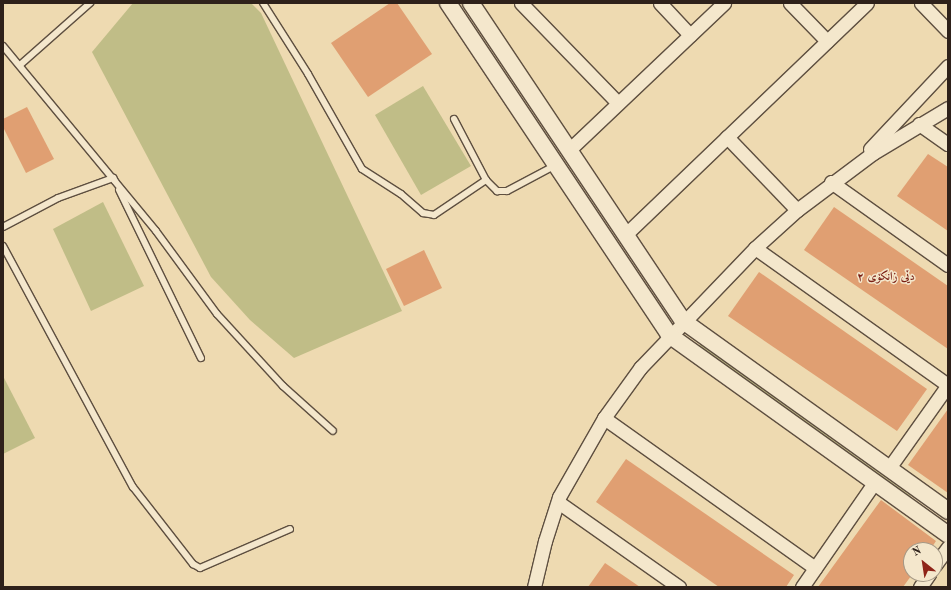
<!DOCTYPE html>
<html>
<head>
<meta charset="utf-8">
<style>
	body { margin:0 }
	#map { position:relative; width:951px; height:590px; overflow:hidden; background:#eedab1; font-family:"Old Standard TT",Amiri,serif }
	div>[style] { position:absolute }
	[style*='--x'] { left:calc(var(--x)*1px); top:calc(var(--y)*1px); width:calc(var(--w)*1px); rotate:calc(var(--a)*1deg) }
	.green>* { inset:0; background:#c0bd87 }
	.building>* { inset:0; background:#e09f72 }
	.roads { filter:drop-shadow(1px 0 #5e4f40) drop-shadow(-1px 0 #5e4f40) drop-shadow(0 1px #5e4f40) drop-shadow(0 -1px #5e4f40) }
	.service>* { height:6px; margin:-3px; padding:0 3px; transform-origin:3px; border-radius:3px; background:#f4e7cc }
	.minor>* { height:13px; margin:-6.5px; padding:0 6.5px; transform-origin:6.5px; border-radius:6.5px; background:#f4e7cc }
	.tertiary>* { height:16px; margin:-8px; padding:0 8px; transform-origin:8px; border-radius:8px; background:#f4e7cc }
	span { translate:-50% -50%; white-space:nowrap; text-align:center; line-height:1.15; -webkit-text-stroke:3px #f4e7cc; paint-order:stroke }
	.neighbourhood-label { font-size:12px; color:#7a1f14; font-weight:700 }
	.frame { position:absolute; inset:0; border:4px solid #2e211a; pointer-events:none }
	.north { position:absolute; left:903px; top:542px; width:40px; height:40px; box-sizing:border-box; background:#f4e7cc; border:1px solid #a59885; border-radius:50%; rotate:330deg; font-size:11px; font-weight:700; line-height:16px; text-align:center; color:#2e211a }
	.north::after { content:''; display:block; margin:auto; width:14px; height:18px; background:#8f2418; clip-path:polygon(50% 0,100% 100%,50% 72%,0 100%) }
</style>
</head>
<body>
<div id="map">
	<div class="green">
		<i style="clip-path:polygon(133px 3px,251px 3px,261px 13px,402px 311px,294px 358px,250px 320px,211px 277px,92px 52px)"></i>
		<i style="clip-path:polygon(423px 86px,471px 166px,421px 195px,375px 115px)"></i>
		<i style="clip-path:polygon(103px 202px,144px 286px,91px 311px,53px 229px)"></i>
		<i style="clip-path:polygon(700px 344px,911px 496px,910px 498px,698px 347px)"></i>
		<i style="clip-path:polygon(3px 376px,35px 438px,3px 454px)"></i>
	</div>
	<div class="building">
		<i style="clip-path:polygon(390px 3px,397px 3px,432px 54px,368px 97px,331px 43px)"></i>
		<i style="clip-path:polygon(27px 107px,54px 159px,26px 173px,3px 127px,3px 119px)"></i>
		<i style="clip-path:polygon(928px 154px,948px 167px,948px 231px,897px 196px)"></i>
		<i style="clip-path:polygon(834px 207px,948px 286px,948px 349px,804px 250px)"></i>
		<i style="clip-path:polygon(424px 250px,442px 288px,404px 306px,386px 269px)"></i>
		<i style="clip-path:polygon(759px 272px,927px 389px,897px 431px,728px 316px)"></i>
		<i style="clip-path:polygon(948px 409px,948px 493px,908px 465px)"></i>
		<i style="clip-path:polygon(626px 459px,794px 575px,786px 587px,719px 587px,596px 502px)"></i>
		<i style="clip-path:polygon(881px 500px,936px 541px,930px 550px,911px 550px,911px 576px,903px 587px,818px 587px)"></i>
		<i style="clip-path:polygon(605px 563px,624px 576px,640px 587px,588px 587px)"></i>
	</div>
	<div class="roads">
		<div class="service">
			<i style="--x:263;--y:3;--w:84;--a:57.6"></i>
			<i style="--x:308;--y:74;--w:109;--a:60.4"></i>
			<i style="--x:362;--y:169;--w:46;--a:32.7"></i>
			<i style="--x:401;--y:194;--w:29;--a:41"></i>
			<i style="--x:423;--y:213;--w:11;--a:10"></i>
			<i style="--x:434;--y:215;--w:63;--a:-33.9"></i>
			<i style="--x:3;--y:46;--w:240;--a:50.4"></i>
			<i style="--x:156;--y:231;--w:103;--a:53.7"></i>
			<i style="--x:217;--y:314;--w:98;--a:47.5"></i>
			<i style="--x:283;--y:386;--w:67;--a:42"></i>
			<i style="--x:20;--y:65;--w:94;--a:-41.5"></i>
			<i style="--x:454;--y:119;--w:69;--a:62.3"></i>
			<i style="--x:486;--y:180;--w:16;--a:45"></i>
			<i style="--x:497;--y:191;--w:10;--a:0"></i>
			<i style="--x:507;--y:191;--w:53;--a:-28"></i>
			<i style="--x:119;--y:190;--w:187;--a:64"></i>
			<i style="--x:3;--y:227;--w:62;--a:-27.8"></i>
			<i style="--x:58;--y:198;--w:59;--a:-20"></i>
			<i style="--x:113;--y:178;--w:4;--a:56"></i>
			<i style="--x:3;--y:246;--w:274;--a:61.7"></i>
			<i style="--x:133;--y:487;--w:98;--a:52.1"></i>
			<i style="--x:193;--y:564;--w:8;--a:30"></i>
			<i style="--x:200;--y:568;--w:98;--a:-23.4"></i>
		</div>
		<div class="minor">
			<i style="--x:521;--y:3;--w:139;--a:45.9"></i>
			<i style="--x:660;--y:3;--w:44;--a:46.8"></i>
			<i style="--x:790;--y:3;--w:53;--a:45.8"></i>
			<i style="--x:921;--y:3;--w:39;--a:46"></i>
			<i style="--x:919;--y:124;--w:35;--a:35"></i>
			<i style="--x:727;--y:137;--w:101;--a:46.2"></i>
			<i style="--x:870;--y:149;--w:114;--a:-46.8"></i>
			<i style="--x:569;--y:150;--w:214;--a:-43.5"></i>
			<i style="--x:831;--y:182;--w:143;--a:35.4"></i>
			<i style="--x:625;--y:235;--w:335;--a:-43.8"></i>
			<i style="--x:755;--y:248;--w:237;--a:35.4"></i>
			<i style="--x:604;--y:418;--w:259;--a:35.4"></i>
			<i style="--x:889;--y:468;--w:102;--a:-54.6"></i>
			<i style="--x:558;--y:502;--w:148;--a:35.1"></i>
			<i style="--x:935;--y:565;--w:22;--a:-54"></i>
			<i style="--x:534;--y:587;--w:47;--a:-76.6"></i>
			<i style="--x:545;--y:541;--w:46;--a:-72.3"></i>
			<i style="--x:559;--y:497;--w:91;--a:-60.3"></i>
			<i style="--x:604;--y:418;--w:62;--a:-54.2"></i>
			<i style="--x:640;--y:368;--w:166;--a:-46.2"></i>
			<i style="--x:755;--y:248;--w:57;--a:-42.1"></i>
			<i style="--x:797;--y:210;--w:95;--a:-36.9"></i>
			<i style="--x:873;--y:153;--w:87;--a:-31"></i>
			<i style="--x:802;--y:587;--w:126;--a:-55.3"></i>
			<i style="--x:920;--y:587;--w:16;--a:-55"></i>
		</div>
		<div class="tertiary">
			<i style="--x:448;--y:3;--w:399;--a:56.3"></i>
			<i style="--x:669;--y:335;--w:343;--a:35.6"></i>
			<i style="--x:471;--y:3;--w:382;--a:56.3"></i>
			<i style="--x:683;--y:321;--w:326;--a:35.6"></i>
		</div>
	</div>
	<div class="neighbourhood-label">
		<span style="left:886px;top:278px">دێی زانکۆی ٢</span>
	</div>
	<div class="frame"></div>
	<div class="north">N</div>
</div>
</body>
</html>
